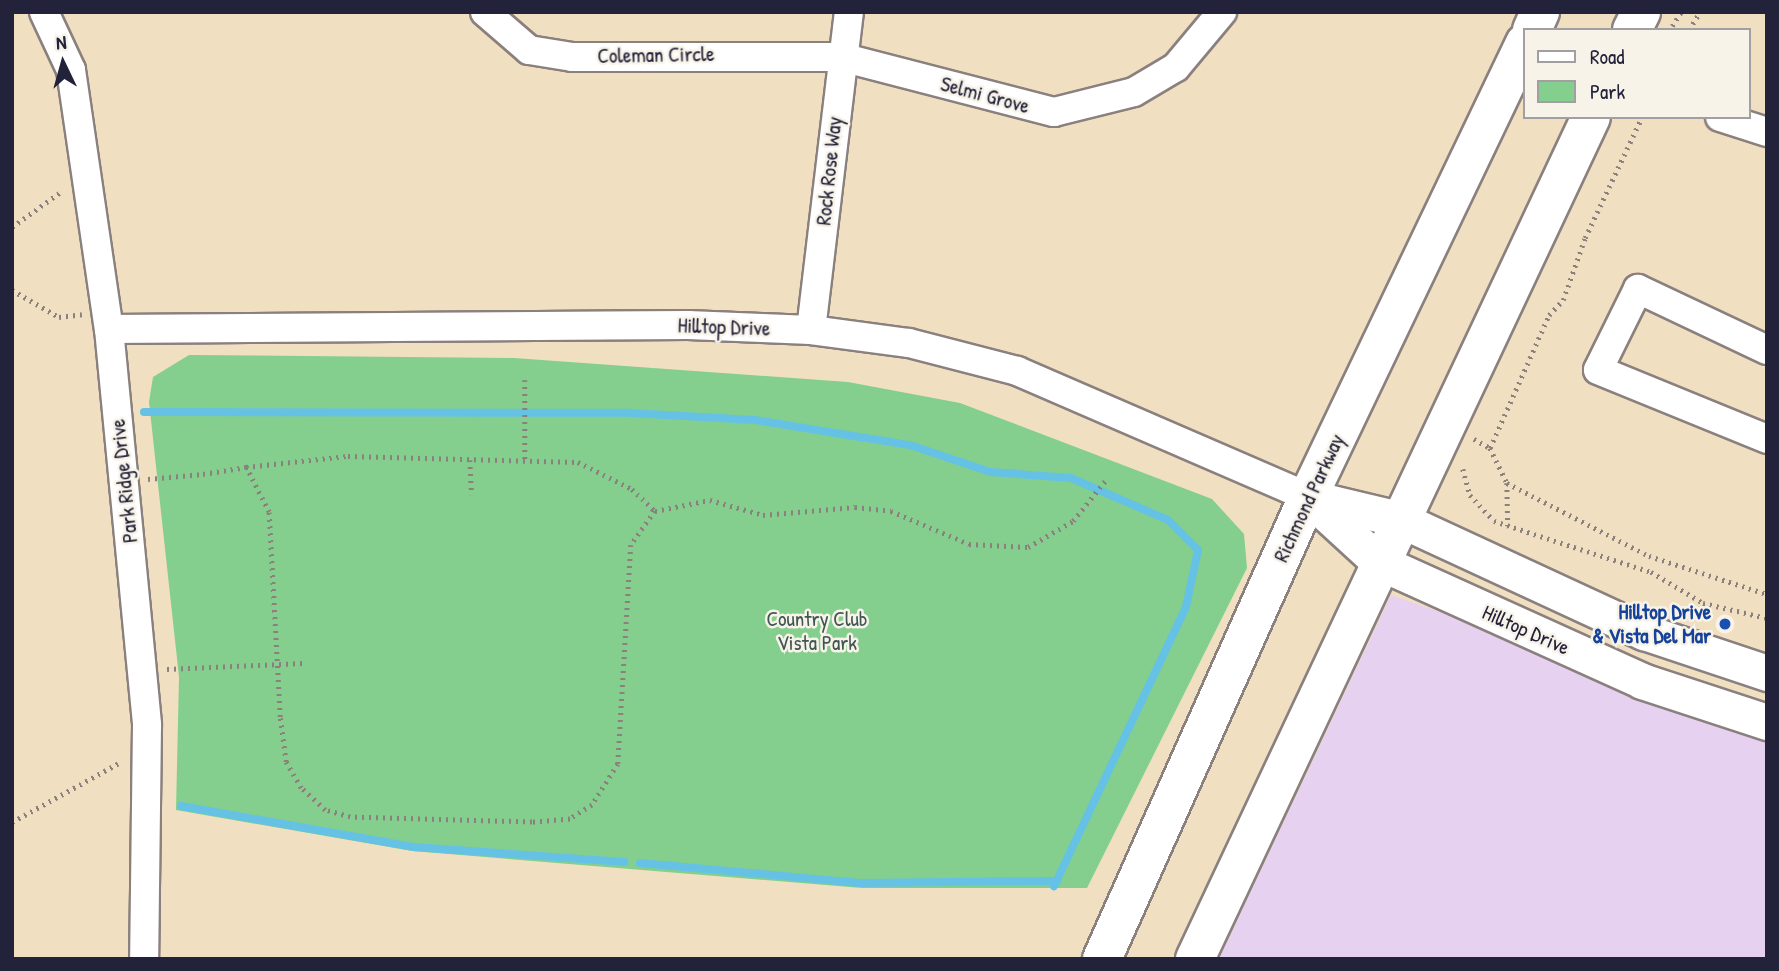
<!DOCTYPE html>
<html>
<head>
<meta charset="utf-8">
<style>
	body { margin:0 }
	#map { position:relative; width:1779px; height:971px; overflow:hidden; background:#f1dfc1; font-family:"Patrick Hand",sans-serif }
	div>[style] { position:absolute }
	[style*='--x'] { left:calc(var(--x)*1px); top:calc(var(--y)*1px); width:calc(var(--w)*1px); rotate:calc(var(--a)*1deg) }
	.built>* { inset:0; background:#e6d2f0 }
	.green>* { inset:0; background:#84cf8d }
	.stream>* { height:8px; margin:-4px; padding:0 4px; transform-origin:4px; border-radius:4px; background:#66c2e4 }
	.path>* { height:4.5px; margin-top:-2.25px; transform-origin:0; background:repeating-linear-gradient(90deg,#8a807e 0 2px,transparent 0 7px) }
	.roads { filter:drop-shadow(2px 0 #8a807e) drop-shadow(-2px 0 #8a807e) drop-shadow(0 2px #8a807e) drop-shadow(0 -2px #8a807e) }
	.minor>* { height:28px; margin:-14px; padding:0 14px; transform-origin:14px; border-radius:14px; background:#fff }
	.major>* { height:35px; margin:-17.5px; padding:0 17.5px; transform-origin:17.5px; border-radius:17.5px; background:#fff }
	.highway>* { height:38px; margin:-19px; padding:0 19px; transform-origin:19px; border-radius:19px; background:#fff }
	.dots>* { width:19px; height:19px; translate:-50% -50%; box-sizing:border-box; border:4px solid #f7f3e8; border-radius:50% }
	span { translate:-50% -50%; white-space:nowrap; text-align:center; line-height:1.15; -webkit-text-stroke:5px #f7f3e8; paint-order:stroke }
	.street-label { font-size:21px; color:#22223b }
	.transit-label { font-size:21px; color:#164399; font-weight:700 }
	.right { translate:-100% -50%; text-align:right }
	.park-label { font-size:21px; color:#3f5654 }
	.frame { position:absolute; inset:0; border:14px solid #22223b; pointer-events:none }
	.legend { position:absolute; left:1523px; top:28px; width:228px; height:91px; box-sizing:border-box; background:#f7f3e8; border:2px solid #a29fa3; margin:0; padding:9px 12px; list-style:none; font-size:21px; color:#22223b }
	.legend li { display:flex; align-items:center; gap:14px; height:35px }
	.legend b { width:35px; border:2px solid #a29fa3 }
	.north { position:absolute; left:28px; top:28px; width:70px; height:70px; -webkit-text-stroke:5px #f7f3e8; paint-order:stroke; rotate:355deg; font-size:19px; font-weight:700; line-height:28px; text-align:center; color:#22223b }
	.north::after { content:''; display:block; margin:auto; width:24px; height:32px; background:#22223b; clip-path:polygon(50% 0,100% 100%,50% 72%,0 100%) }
</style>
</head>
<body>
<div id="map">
	<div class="built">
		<i style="clip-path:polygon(1391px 595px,1767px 725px,1767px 959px,1219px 959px)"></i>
	</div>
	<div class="green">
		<i style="clip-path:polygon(189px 355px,514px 358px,848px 382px,960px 403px,1212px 499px,1244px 534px,1247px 568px,1087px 888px,862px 888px,412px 851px,176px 810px,179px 677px,149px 402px,153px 377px)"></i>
	</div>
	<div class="stream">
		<i style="--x:144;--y:412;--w:486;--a:0.1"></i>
		<i style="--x:630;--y:413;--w:125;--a:3.2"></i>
		<i style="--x:755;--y:420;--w:157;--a:9.2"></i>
		<i style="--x:910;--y:445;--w:84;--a:18.6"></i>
		<i style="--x:990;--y:472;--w:81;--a:4.2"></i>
		<i style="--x:1071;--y:478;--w:106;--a:23.4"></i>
		<i style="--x:1168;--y:520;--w:42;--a:45"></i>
		<i style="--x:1198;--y:550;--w:58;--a:101.9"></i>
		<i style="--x:1186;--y:607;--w:309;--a:115.3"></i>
		<i style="--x:181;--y:806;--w:237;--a:10"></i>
		<i style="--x:414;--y:847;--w:211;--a:4.1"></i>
		<i style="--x:640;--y:863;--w:220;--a:5.2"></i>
		<i style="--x:859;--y:883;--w:198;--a:-0.6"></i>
	</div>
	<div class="path">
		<i style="--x:1672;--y:26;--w:17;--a:-57"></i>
		<i style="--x:1689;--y:30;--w:21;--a:-59"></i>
		<i style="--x:12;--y:227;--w:62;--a:-35.8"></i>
		<i style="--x:12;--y:290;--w:54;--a:29.9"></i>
		<i style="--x:59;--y:317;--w:23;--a:-7"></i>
		<i style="--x:525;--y:380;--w:80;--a:90"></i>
		<i style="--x:1474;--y:439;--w:18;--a:29"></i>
		<i style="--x:1490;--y:448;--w:39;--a:64"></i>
		<i style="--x:1507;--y:483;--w:43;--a:88.7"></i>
		<i style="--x:1490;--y:448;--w:145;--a:-66.1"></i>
		<i style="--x:1549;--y:315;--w:21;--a:-47"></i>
		<i style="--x:1563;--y:300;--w:66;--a:-70.5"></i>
		<i style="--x:1585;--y:238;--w:134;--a:-64.8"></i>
		<i style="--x:470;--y:460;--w:35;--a:87"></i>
		<i style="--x:1463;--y:469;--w:27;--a:75"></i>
		<i style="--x:1470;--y:495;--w:35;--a:47"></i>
		<i style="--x:1494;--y:521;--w:165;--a:18"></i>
		<i style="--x:1651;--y:572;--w:61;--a:30.8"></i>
		<i style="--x:1703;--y:603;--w:66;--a:13.2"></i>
		<i style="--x:148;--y:479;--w:55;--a:-5.2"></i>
		<i style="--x:203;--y:474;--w:44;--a:-9.2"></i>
		<i style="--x:246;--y:467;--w:103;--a:-6.2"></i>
		<i style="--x:348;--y:456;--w:230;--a:1.5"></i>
		<i style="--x:578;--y:462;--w:60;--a:26.6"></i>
		<i style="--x:632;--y:489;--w:32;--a:44"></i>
		<i style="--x:655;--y:511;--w:42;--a:125.2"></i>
		<i style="--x:631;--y:545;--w:219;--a:93.4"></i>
		<i style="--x:618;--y:764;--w:49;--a:122.4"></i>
		<i style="--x:592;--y:805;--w:26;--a:148"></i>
		<i style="--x:570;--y:819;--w:38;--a:175"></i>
		<i style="--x:532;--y:822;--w:182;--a:-178.4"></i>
		<i style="--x:350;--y:817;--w:26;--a:-164"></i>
		<i style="--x:325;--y:810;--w:33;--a:-137"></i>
		<i style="--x:301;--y:788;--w:30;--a:-120"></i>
		<i style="--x:286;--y:762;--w:45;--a:-97.6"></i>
		<i style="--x:280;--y:717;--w:205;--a:-93.1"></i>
		<i style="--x:269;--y:512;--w:51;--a:-117.1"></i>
		<i style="--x:1507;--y:483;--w:160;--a:27.2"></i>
		<i style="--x:1649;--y:556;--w:124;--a:17.9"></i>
		<i style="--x:655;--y:511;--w:56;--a:-11.3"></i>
		<i style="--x:710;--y:500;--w:55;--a:15.8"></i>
		<i style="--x:763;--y:515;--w:92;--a:-5"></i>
		<i style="--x:855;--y:507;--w:36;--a:6"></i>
		<i style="--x:891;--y:511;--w:85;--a:22.9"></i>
		<i style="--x:969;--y:544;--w:59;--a:2.9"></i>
		<i style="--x:1028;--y:547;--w:52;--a:-30"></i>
		<i style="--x:1073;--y:521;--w:51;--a:-51.3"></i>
		<i style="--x:167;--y:669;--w:136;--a:-2.5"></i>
		<i style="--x:12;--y:822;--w:122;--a:-28.9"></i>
	</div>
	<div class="roads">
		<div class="minor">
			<i style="--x:44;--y:12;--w:64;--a:65"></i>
			<i style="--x:71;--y:70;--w:262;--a:81.7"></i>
			<i style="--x:109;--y:329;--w:398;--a:84.5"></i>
			<i style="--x:147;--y:725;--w:234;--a:90.7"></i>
			<i style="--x:485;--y:12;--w:58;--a:40.8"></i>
			<i style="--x:529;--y:50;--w:44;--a:9.2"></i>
			<i style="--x:572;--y:57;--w:269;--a:0"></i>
			<i style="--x:841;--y:57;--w:220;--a:14.5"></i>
			<i style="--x:1054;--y:112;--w:82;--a:-14"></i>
			<i style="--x:1134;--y:92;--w:49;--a:-30.8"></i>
			<i style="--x:1176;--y:67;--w:72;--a:-50.1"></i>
			<i style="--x:1720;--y:117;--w:49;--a:17.7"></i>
			<i style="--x:109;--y:329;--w:579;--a:-0.4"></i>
			<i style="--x:688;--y:325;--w:123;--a:2.3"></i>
			<i style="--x:811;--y:330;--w:99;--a:7.6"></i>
			<i style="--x:909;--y:343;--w:112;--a:14.5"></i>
			<i style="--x:1017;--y:371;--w:317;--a:23.4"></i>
			<i style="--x:811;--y:330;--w:320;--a:-83.2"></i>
			<i style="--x:1767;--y:350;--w:143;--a:-154.7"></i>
			<i style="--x:1638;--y:289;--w:90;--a:116.3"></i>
			<i style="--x:1598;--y:370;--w:183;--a:22.2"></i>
		</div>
		<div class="major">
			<i style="--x:1308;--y:497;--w:96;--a:42.5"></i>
			<i style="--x:1379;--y:562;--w:289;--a:24.3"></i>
			<i style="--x:1642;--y:681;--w:132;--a:18.2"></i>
			<i style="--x:1311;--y:498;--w:90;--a:13.4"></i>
			<i style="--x:1399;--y:519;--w:270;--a:24.8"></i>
			<i style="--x:1644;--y:632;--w:130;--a:18.4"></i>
		</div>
		<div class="highway">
			<i style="--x:1532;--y:30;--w:20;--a:-66"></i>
			<i style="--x:1632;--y:30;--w:20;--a:-63"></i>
			<i style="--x:1102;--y:959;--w:506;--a:-65.97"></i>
			<i style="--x:1308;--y:497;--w:503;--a:-64.45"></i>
			<i style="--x:1195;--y:959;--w:930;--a:-64.81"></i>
		</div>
	</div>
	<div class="dots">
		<i style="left:1725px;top:624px;background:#1a4fb4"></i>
	</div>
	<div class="street-label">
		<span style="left:656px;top:55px;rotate:-1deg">Coleman Circle</span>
		<span style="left:985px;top:95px;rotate:15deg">Selmi Grove</span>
		<span style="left:829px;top:171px;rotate:-84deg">Rock Rose Way</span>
		<span style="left:724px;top:327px;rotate:2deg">Hilltop Drive</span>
		<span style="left:124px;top:481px;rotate:-96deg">Park Ridge Drive</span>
		<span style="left:1309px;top:498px;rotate:-65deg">Richmond Parkway</span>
		<span style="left:1526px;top:630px;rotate:24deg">Hilltop Drive</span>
	</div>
	<div class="transit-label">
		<span class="right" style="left:1711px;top:624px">Hilltop Drive<br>&amp; Vista Del Mar</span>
	</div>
	<div class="park-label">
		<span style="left:817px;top:631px">Country Club<br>Vista Park</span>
	</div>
	<div class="frame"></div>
	<ul class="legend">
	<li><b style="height:9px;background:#fff"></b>Road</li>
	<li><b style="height:19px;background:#84cf8d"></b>Park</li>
	</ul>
	<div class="north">N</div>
</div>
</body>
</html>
